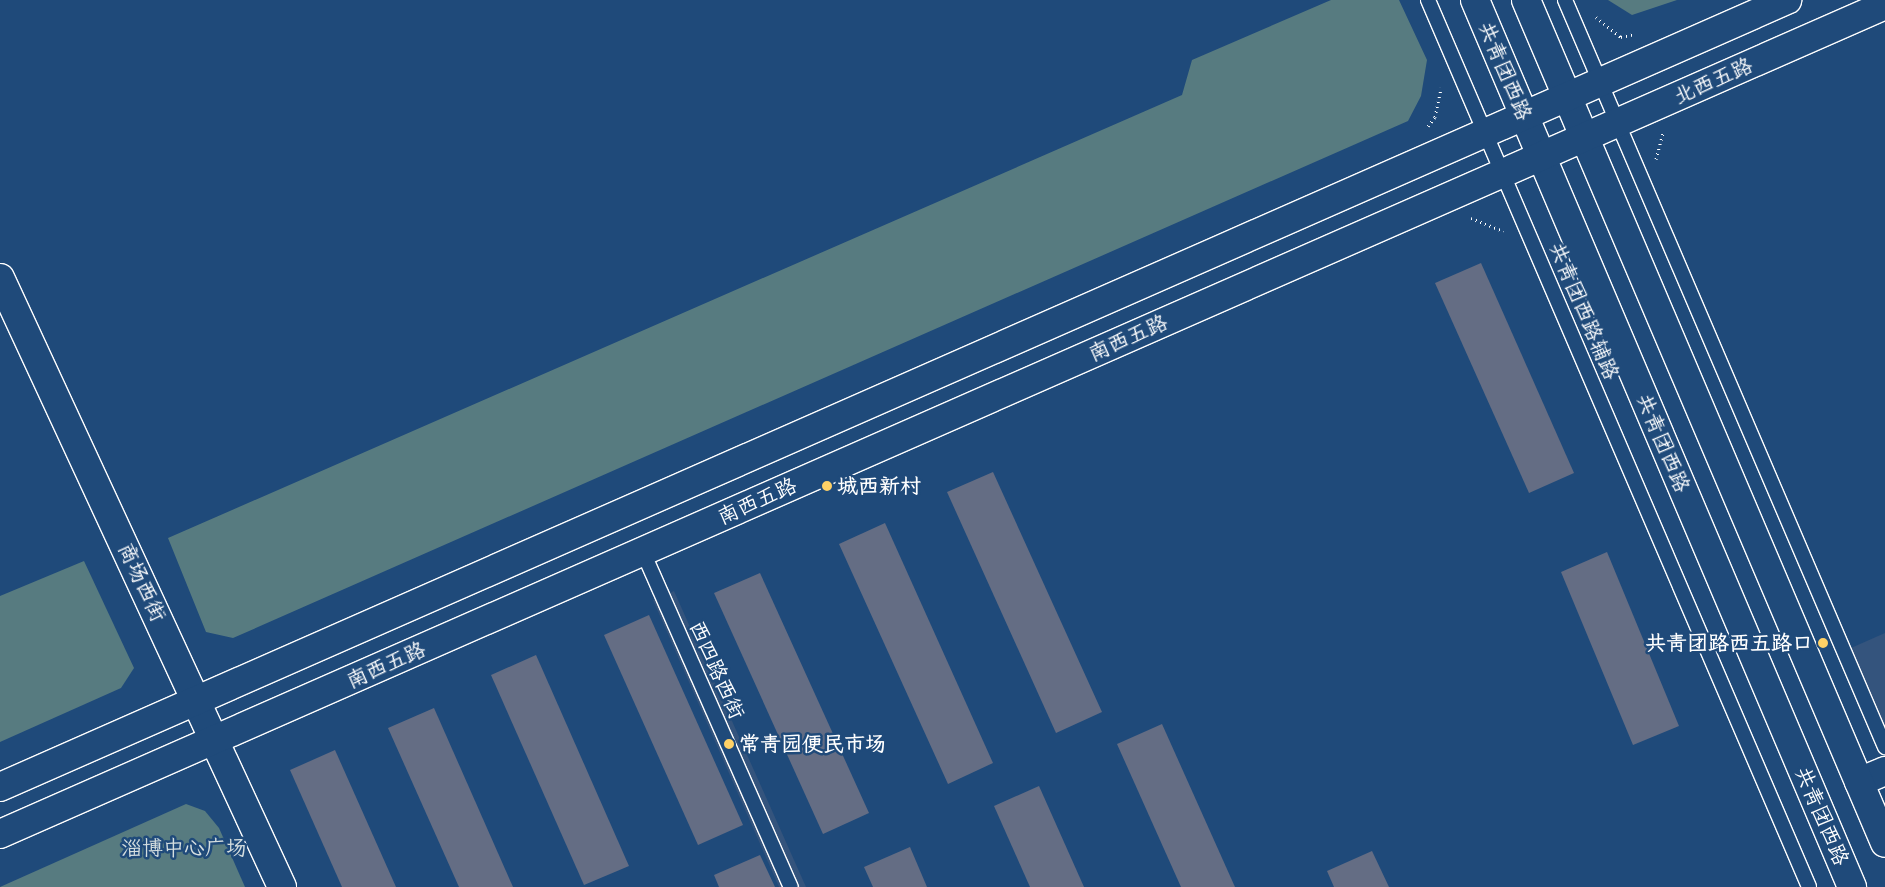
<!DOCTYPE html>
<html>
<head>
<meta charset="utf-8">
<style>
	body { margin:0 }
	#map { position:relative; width:1885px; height:887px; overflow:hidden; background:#1f4a7a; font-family:Caveat,"LXGW WenKai TC",sans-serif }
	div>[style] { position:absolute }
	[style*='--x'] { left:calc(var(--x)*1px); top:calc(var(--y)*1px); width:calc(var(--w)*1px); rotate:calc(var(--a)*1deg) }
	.built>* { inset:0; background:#34547d }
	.green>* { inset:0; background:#577b80 }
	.building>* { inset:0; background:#646d84 }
	.path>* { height:3px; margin-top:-1.5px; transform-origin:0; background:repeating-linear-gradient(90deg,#fff 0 1px,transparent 0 5px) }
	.roads { filter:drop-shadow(1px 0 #fff) drop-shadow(-1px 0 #fff) drop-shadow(0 1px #fff) drop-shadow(0 -1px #fff) }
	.lane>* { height:14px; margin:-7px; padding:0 7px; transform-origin:7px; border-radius:7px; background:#1f4a7a }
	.street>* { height:28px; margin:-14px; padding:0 14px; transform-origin:14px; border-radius:14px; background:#1f4a7a }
	.secondary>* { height:28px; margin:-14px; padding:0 14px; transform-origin:14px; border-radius:14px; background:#1f4a7a }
	.dots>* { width:14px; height:14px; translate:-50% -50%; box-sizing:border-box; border:2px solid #1f4a7a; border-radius:50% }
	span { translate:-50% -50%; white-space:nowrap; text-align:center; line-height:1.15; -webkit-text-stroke:5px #1f4a7a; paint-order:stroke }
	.street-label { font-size:21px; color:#fff }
	.poi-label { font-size:21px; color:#fff; font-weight:700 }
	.left { translate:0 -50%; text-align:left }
	.right { translate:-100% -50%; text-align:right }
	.park-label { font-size:21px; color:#d5dedf }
</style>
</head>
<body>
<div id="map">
	<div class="built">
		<i style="clip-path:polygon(674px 591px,806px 887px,779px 887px,653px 600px)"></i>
		<i style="clip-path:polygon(1885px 633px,1885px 731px,1851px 648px)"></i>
	</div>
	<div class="green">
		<i style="clip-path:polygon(1331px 0,1399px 0,1427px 60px,1421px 96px,1408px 121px,233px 638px,206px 632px,168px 538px,1182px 95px,1192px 60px)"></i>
		<i style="clip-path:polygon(1608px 0,1677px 0,1632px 15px)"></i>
		<i style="clip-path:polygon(84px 561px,134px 668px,121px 688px,0 742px,0 596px)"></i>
		<i style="clip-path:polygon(186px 804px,205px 811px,219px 828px,245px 887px,0 887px)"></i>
	</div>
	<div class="building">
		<i style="clip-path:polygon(1481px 263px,1574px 473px,1529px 493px,1435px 283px)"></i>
		<i style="clip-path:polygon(993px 472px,1102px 712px,1056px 733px,947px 492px)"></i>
		<i style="clip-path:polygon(885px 523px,993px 763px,948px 784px,839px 544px)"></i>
		<i style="clip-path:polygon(1607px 552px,1679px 726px,1633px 745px,1561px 572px)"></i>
		<i style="clip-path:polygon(760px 573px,869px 813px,823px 834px,714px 593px)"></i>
		<i style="clip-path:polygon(649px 615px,743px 825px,698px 845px,604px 635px)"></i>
		<i style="clip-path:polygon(536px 655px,629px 866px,584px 885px,491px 675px)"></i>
		<i style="clip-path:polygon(434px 708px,513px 887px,459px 887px,388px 728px)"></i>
		<i style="clip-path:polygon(1162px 724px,1235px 887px,1181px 887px,1117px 744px)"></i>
		<i style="clip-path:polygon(335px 750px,396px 887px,342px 887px,290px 770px)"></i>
		<i style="clip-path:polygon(1039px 786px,1084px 887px,1030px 887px,994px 806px)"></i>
		<i style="clip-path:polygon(910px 847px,927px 887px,873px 887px,864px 867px)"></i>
		<i style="clip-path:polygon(1372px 851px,1389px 887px,1334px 887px,1327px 871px)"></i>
		<i style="clip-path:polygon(760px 855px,775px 887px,719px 887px,714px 875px)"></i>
	</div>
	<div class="path">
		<i style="--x:1596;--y:17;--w:32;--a:39"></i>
		<i style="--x:1621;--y:37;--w:14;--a:-12"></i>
		<i style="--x:1428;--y:126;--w:11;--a:-52"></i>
		<i style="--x:1435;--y:117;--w:30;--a:-78"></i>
		<i style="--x:1656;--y:159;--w:27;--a:-75"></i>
		<i style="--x:1471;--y:218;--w:35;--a:22"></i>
	</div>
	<div class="roads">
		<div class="lane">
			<i style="--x:1428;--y:0;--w:965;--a:66.75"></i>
			<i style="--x:1565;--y:0;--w:813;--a:66.81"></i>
			<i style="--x:643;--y:552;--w:366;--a:66.2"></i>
		</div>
		<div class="street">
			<i style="--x:1859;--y:782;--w:28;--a:-23"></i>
		</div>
		<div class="secondary">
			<i style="--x:1475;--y:0;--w:964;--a:66.97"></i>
			<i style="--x:1526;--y:0;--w:916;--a:66.93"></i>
			<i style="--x:0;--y:278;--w:671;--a:65.15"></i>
			<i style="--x:0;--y:787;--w:1953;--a:-23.77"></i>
			<i style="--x:0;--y:834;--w:2059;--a:-23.74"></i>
		</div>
	</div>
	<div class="dots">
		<i style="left:827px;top:486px;background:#ffd166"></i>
		<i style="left:1823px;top:643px;background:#ffd166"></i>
		<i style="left:729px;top:744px;background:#ffd166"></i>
	</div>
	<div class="street-label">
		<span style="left:1505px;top:71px;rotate:67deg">共青团西路</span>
		<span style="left:1713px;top:81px;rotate:-24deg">北西五路</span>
		<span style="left:1584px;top:311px;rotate:67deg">共青团西路辅路</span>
		<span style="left:1128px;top:338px;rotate:-24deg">南西五路</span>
		<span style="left:1663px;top:443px;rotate:67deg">共青团西路</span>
		<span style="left:757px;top:501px;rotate:-24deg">南西五路</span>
		<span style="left:142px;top:582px;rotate:65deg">商场西街</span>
		<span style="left:386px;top:665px;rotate:-24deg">南西五路</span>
		<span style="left:717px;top:670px;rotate:66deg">西四路西街</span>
		<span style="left:1822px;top:816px;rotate:67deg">共青团西路</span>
	</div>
	<div class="poi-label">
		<span class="left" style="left:837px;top:486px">城西新村</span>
		<span class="right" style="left:1813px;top:643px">共青团路西五路口</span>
		<span class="left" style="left:739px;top:744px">常青园便民市场</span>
	</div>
	<div class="park-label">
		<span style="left:184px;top:848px">淄博中心广场</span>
	</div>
</div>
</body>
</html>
